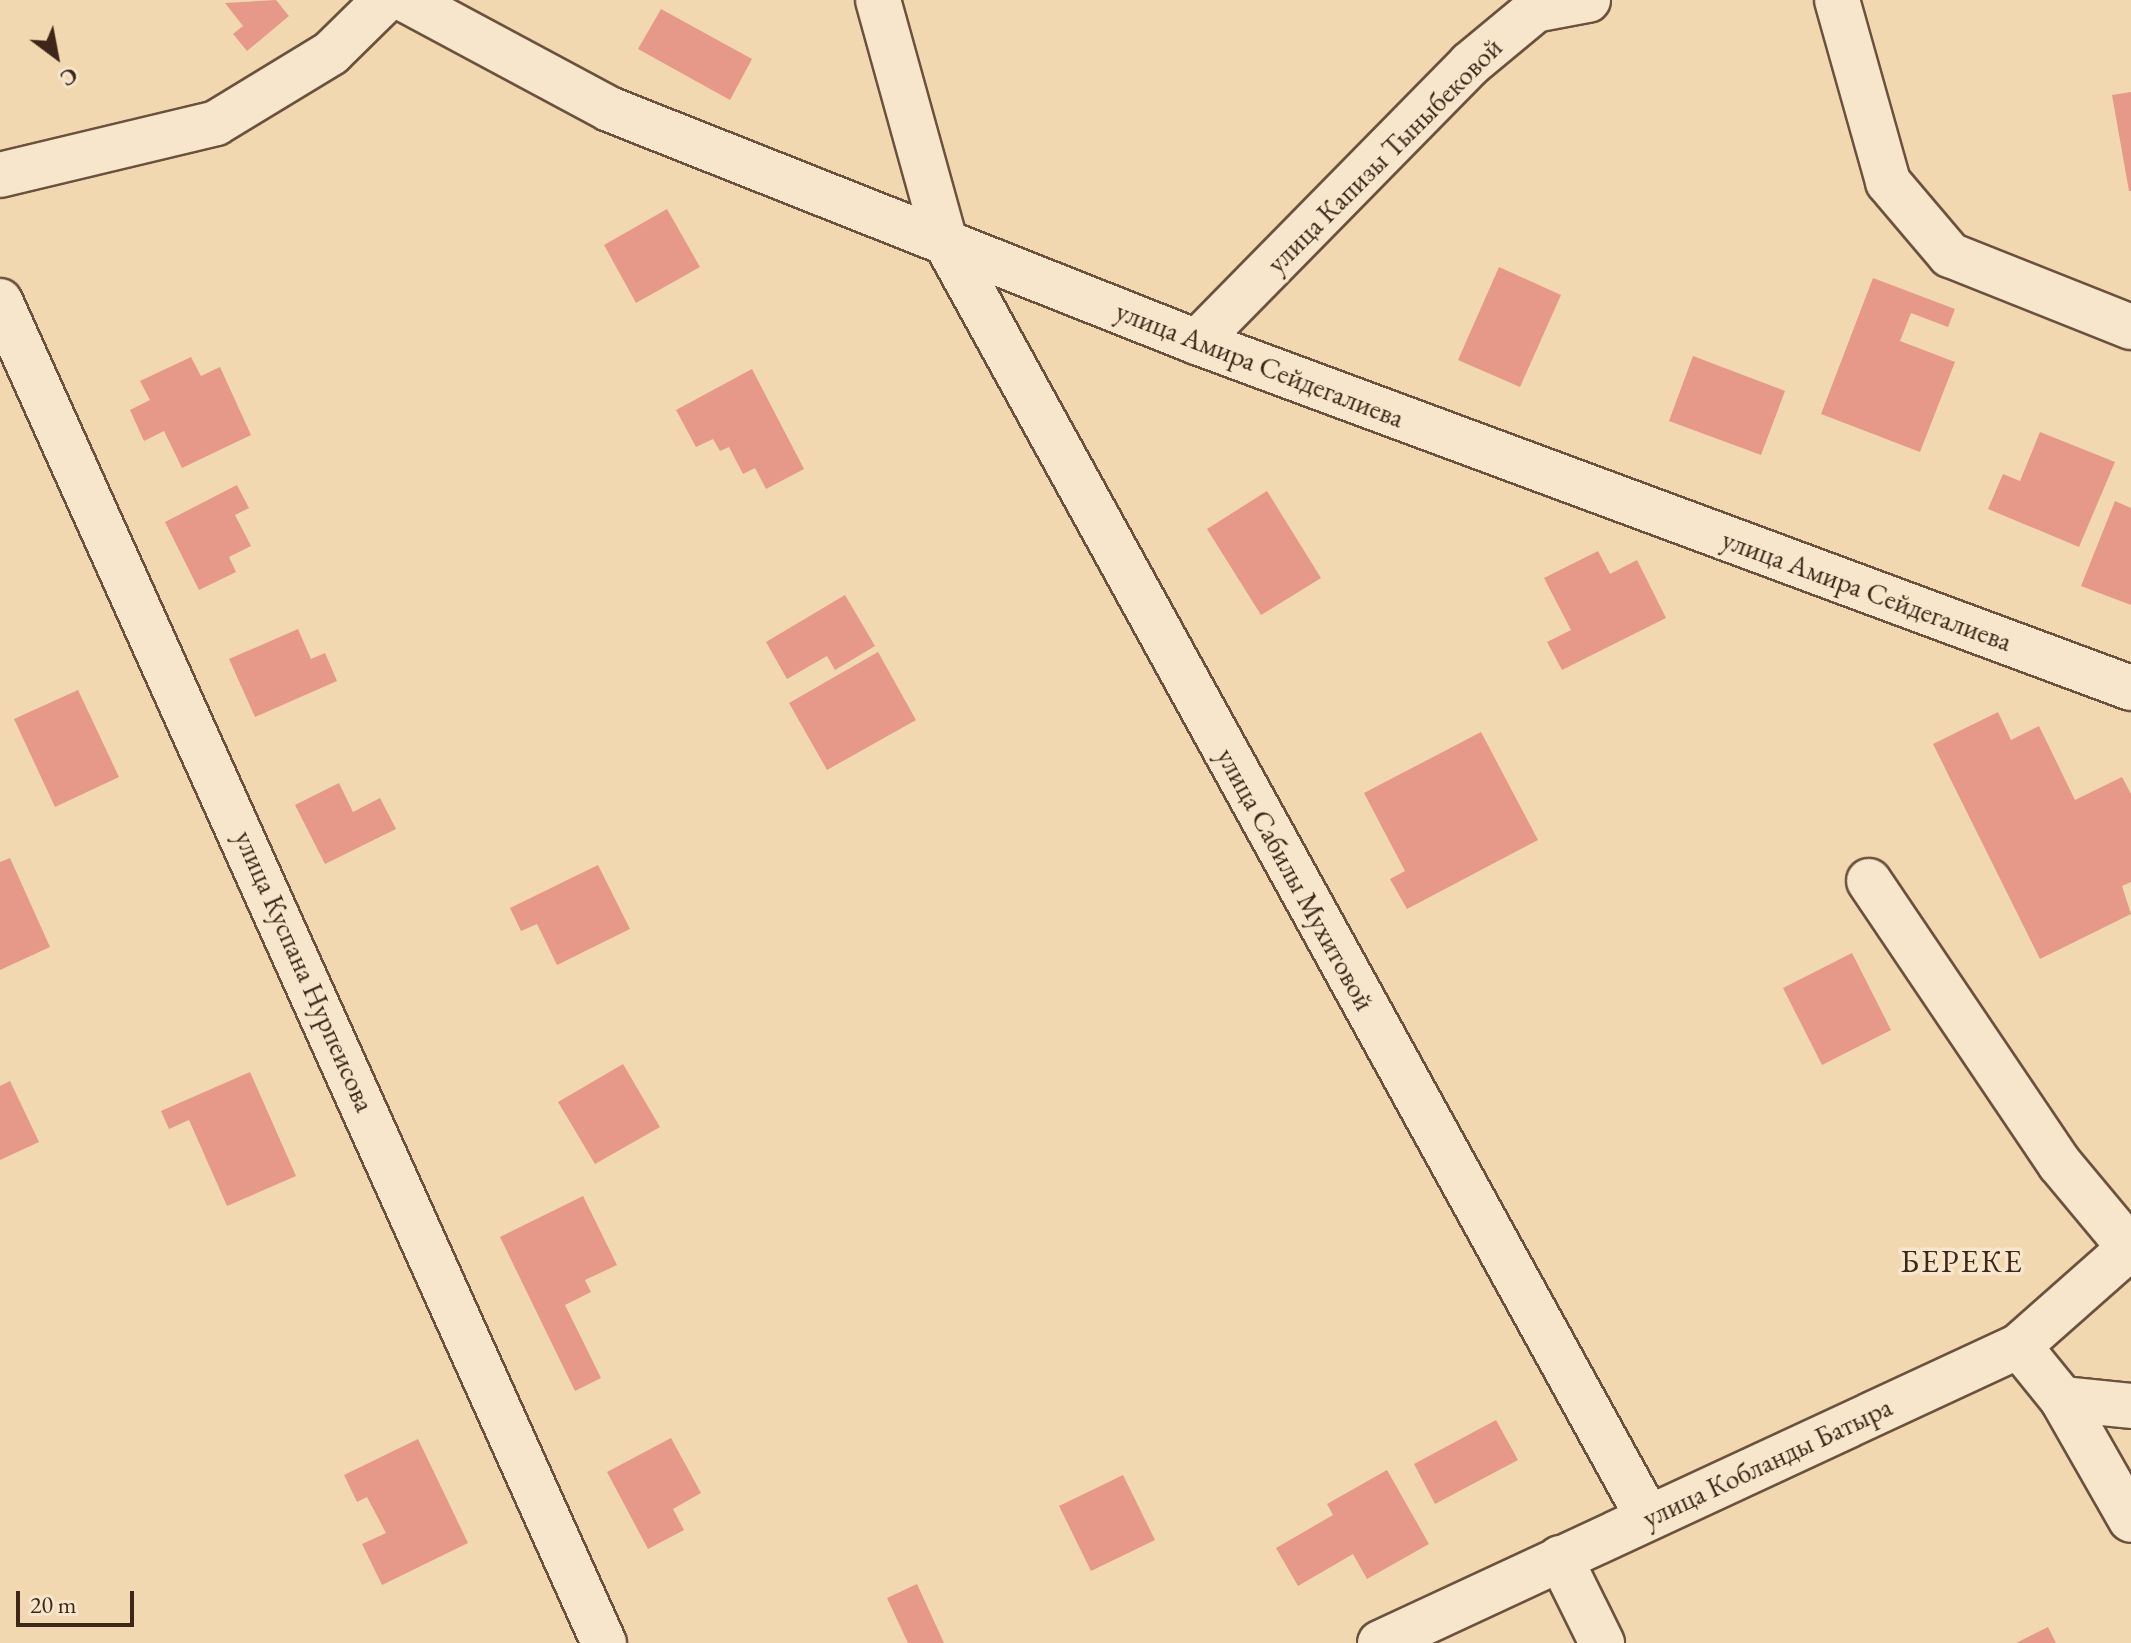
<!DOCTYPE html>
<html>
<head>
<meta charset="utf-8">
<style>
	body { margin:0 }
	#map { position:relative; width:2131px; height:1643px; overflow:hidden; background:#f2d8b0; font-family:"EB Garamond",serif }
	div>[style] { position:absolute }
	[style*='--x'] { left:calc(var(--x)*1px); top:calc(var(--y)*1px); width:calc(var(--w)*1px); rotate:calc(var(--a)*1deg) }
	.building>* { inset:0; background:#e69988 }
	.roads { filter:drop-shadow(2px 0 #6b523e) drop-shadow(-2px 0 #6b523e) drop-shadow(0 2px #6b523e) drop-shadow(0 -2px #6b523e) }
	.minor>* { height:44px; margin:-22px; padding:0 22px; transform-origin:22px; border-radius:22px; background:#f7e6cc }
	span { translate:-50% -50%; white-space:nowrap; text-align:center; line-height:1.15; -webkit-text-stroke:7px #f7e6cc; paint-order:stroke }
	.street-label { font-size:28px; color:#3e2618 }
	.quarter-label { font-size:32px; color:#3e2618; letter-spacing:2px }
	.north { position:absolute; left:16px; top:16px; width:80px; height:80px; -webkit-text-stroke:6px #f7e6cc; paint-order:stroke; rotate:148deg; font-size:22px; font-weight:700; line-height:32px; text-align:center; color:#3e2618 }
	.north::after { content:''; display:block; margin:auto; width:28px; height:36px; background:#3e2618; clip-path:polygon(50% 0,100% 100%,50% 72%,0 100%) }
	.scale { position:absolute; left:16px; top:1591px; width:118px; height:36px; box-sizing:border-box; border:4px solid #3e2618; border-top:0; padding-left:10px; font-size:24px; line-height:28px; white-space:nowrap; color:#3e2618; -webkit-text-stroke:6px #f7e6cc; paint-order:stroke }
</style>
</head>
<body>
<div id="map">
	<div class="building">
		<i style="clip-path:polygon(276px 0,289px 16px,247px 51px,233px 34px,243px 26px,225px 3px)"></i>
		<i style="clip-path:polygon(661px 9px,752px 59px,730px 100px,638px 49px)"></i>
		<i style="clip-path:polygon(2131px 92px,2131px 191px,2129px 191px,2112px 95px)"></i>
		<i style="clip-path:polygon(667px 209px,700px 267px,636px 303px,604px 245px)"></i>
		<i style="clip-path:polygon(1499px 267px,1561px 295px,1520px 387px,1458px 360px)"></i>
		<i style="clip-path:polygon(1873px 278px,1955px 309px,1948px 327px,1911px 313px,1900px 341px,1955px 362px,1920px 452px,1821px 414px)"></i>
		<i style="clip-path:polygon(1693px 356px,1785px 391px,1761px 455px,1669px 421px)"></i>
		<i style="clip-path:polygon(191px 357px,201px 376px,220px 367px,251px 435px,182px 468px,164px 431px,144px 441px,130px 410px,150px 400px,140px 381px)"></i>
		<i style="clip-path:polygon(752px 369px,804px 469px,766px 489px,755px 468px,743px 474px,729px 447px,720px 451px,713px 439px,696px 447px,676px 410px)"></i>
		<i style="clip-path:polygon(2040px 432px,2115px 462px,2079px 547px,1988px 509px,2003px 474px,2020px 481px)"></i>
		<i style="clip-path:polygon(237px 485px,249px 508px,235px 515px,251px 546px,229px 557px,236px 572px,199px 590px,165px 522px)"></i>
		<i style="clip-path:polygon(1267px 491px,1321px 578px,1261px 615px,1207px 529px)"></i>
		<i style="clip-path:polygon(2115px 501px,2131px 508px,2131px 605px,2081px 586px)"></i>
		<i style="clip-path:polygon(1598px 551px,1610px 574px,1637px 560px,1666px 618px,1562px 670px,1547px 642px,1571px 630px,1544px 578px)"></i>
		<i style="clip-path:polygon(845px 595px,875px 646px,835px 670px,827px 656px,787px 679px,766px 642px)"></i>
		<i style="clip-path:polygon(298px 629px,311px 659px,325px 653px,337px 681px,255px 717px,229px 659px)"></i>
		<i style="clip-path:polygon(878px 652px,916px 720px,827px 770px,789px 703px)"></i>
		<i style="clip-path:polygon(78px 690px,119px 777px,55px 807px,14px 719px)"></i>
		<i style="clip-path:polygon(1998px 712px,2011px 740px,2039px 726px,2075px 800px,2122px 777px,2131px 794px,2131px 882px,2122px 886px,2131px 914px,2040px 959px,1933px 744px)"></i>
		<i style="clip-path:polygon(1481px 732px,1538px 840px,1407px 909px,1390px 879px,1405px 871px,1364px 793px)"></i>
		<i style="clip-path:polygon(339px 783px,353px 812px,380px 798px,396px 829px,325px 864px,295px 805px)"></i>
		<i style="clip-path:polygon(10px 858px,50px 947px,0 970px,0 862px)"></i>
		<i style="clip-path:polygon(598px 865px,630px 929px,557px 965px,537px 924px,521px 931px,510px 908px)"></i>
		<i style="clip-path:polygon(1852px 953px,1891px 1030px,1822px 1065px,1783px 988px)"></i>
		<i style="clip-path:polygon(623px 1064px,660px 1127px,595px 1164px,558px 1102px)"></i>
		<i style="clip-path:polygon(250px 1072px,296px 1176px,227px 1206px,189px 1120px,169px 1129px,161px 1111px)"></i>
		<i style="clip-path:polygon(10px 1081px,39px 1142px,0 1160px,0 1086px)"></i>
		<i style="clip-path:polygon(583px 1196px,617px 1265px,585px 1280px,591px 1292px,565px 1305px,601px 1378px,575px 1391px,500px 1237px)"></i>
		<i style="clip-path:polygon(1496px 1420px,1518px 1460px,1435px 1504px,1414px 1464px)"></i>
		<i style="clip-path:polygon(671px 1438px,701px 1493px,673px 1509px,684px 1530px,648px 1549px,607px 1472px)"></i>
		<i style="clip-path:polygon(418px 1439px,468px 1543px,382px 1585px,362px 1544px,386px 1533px,367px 1497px,357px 1502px,344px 1475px)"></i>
		<i style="clip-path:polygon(1387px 1470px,1429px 1544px,1367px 1579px,1353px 1554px,1298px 1586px,1276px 1548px,1333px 1515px,1327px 1504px)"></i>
		<i style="clip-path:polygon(1123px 1475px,1155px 1540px,1091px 1571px,1059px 1506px)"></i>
		<i style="clip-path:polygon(917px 1584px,944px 1643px,908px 1643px,887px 1598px)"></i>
		<i style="clip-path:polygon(2048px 1627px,2056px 1643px,2016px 1643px)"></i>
	</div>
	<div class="roads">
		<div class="minor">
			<i style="--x:406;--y:0;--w:230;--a:28.2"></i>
			<i style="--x:609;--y:109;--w:632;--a:21.62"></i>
			<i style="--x:1197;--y:342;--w:996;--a:20.33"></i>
			<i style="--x:878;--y:0;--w:250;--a:74.5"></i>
			<i style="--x:945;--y:241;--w:1455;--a:61.16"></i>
			<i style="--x:1837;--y:0;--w:189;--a:74.3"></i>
			<i style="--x:1888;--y:182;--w:96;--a:49.7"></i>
			<i style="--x:1950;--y:255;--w:195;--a:21.7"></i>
			<i style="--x:0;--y:175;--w:222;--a:-13.5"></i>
			<i style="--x:216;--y:123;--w:135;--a:-31.3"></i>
			<i style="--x:331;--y:53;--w:76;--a:-44.5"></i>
			<i style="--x:0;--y:301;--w:1472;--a:65.77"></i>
			<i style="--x:1197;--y:342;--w:390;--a:-45.5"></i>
			<i style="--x:1470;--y:64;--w:85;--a:-39.7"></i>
			<i style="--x:1535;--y:10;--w:54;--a:-10.7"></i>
			<i style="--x:1869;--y:881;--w:341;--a:56"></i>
			<i style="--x:2060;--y:1164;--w:109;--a:50.2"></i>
			<i style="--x:2019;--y:1346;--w:68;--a:50.9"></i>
			<i style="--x:2062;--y:1399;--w:139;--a:60.3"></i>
			<i style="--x:2062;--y:1399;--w:69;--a:5.8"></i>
			<i style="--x:1560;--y:1558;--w:95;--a:63.7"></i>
			<i style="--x:1380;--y:1643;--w:705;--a:-24.93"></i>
			<i style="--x:2019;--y:1346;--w:149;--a:-41.5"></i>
		</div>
	</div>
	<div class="street-label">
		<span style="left:1384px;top:155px;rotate:-45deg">улица Капизы Тыныбековой</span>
		<span style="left:1260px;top:364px;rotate:21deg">улица Амира Сейдегалиева</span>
		<span style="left:1867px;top:590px;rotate:20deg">улица Амира Сейдегалиева</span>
		<span style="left:1296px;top:879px;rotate:61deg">улица Сабилы Мухитовой</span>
		<span style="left:305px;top:971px;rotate:66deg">улица Куспана Нурпеисова</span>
		<span style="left:1767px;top:1462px;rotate:-25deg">улица Кобланды Батыра</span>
	</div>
	<div class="quarter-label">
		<span style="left:1962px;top:1261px">БЕРЕКЕ</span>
	</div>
	<div class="north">С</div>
	<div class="scale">20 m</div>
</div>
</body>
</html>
